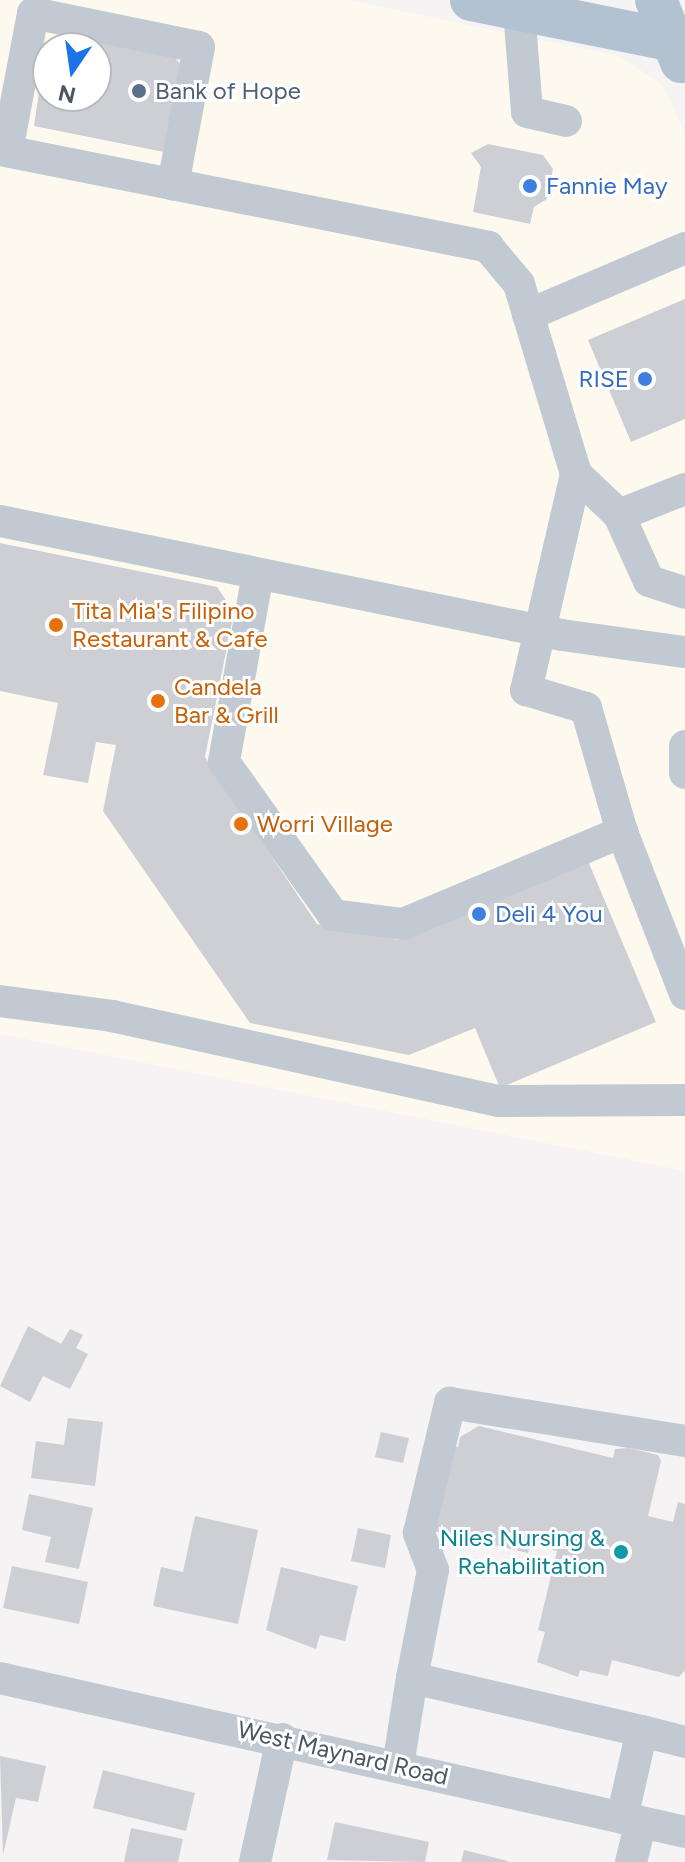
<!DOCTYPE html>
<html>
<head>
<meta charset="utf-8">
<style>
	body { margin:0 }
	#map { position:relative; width:685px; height:1862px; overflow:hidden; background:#f5f3f3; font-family:Figtree,sans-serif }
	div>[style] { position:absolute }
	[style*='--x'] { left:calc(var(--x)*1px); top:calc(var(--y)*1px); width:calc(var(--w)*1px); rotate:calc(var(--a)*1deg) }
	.commercial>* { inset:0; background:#fdf9ef }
	.building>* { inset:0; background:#cdcfd5 }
	.minor>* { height:32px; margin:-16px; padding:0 16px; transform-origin:16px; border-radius:16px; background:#c1cad2 }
	.major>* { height:42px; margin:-21px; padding:0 21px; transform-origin:21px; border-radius:21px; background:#b3c2d1 }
	.dots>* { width:22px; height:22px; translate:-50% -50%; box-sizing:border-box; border:4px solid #fff; border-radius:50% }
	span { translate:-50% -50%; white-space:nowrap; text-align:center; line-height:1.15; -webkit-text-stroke:6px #fff; paint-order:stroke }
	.service-label { font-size:24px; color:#4e5e75 }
	.left { translate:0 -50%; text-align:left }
	.shop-label { font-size:24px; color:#366cbe }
	.right { translate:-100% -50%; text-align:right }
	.food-label { font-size:24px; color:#c56008 }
	.culture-label { font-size:24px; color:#0d838f }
	.street-label { font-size:24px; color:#4a5661 }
	.north { position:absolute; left:32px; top:32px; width:80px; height:80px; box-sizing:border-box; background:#fff; border:2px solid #b7bbc0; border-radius:50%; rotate:193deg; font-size:22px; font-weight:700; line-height:32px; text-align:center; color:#4a5661 }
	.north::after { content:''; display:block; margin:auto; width:28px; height:36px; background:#1a73e8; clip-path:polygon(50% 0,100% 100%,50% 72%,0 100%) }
</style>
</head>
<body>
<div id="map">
	<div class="commercial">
		<i style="clip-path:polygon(evenodd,0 0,349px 0,619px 56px,662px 84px,685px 133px,685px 1171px,0 1034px,0 0,48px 48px,96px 48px,96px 96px,48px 96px,48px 48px)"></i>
	</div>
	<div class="building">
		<i style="clip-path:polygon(evenodd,61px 33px,175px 57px,185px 71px,164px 152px,34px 126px,46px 44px,61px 33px,48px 48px,96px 48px,96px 96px,48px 96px,48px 48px)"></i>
		<i style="clip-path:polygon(488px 144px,543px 155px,553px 169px,547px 199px,534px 207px,530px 224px,473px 212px,481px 167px,471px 153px)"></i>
		<i style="clip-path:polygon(685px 299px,685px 419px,631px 442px,588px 340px)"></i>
		<i style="clip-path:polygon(0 543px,217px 587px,234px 612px,205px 757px,317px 924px,398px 940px,588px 861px,656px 1022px,500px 1088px,475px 1028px,409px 1055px,250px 1023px,103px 811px,116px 745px,96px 742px,88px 783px,43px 775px,58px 703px,0 691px)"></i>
		<i style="clip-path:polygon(28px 1326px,61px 1344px,70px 1329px,83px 1335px,76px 1348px,88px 1354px,70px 1389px,43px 1376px,30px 1402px,0 1386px)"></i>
		<i style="clip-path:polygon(68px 1418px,103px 1422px,95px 1486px,31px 1478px,36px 1441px,64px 1445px)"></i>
		<i style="clip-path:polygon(479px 1426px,613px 1458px,615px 1449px,629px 1448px,658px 1455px,661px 1461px,648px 1516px,673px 1522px,678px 1502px,685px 1504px,685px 1670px,679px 1677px,612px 1660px,608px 1676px,580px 1670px,578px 1677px,537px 1662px,545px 1632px,538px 1630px,557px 1551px,531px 1543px,528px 1553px,429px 1530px,451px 1446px,458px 1447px,460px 1437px)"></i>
		<i style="clip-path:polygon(381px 1432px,409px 1438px,403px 1463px,375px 1457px)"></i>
		<i style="clip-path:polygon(29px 1494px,93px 1508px,79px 1569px,45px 1562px,51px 1537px,22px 1530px)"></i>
		<i style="clip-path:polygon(195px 1516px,258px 1530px,238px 1624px,153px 1606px,161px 1567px,183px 1572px)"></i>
		<i style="clip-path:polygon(358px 1528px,391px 1535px,385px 1568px,351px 1561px)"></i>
		<i style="clip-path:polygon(12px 1566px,88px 1582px,79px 1624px,3px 1608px)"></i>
		<i style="clip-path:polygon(281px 1567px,358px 1586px,345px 1641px,320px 1635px,316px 1649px,266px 1630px)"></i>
		<i style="clip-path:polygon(0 1756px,46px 1766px,38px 1802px,16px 1798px,3px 1855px)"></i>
		<i style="clip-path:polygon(103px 1770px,195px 1793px,186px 1831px,93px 1808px)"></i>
		<i style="clip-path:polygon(335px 1822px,429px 1842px,425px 1862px,327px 1860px)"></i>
		<i style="clip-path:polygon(131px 1828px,183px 1839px,178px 1862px,124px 1862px)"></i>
		<i style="clip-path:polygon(464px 1850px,508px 1861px,508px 1862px,461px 1862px)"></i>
	</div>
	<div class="minor">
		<i style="--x:519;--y:10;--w:102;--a:85.5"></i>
		<i style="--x:527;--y:112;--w:40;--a:13"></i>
		<i style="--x:0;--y:150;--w:498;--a:11.2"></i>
		<i style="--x:488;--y:247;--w:48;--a:50"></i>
		<i style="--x:519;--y:284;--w:198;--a:73.3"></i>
		<i style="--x:576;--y:474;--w:222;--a:103"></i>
		<i style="--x:526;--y:690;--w:63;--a:16.7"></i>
		<i style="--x:586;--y:708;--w:129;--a:73.8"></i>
		<i style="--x:622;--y:832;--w:174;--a:68.7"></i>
		<i style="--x:7;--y:151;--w:140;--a:-79.3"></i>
		<i style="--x:33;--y:13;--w:169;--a:11.6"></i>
		<i style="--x:199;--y:47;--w:140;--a:100.7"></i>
		<i style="--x:528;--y:315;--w:171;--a:-23.1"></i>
		<i style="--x:576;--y:474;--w:59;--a:43.6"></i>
		<i style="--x:619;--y:515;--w:72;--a:65.6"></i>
		<i style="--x:649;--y:581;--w:38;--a:18"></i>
		<i style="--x:619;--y:515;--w:71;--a:-21.5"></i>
		<i style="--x:0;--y:521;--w:573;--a:11.47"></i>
		<i style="--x:562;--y:635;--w:124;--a:7.9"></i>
		<i style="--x:258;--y:574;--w:191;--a:100.3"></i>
		<i style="--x:224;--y:762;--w:188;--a:54.5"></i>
		<i style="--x:333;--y:915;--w:71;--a:7.3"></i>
		<i style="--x:403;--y:924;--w:238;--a:-22.8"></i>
		<i style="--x:685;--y:746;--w:27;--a:90"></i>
		<i style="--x:0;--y:1001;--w:113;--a:7.6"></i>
		<i style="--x:112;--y:1016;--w:395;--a:12.4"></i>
		<i style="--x:498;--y:1101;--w:187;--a:-0.3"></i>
		<i style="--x:0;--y:1678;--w:702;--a:12.67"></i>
		<i style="--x:412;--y:1678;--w:110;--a:-79"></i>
		<i style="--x:433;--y:1570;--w:40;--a:-111"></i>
		<i style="--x:419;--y:1533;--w:134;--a:-76.6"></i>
		<i style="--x:450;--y:1403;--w:238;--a:9.2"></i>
		<i style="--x:398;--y:1766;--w:89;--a:-81"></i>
		<i style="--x:412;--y:1678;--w:236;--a:13"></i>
		<i style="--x:622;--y:1818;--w:89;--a:-77.1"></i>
		<i style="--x:642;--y:1731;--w:44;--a:14.3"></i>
		<i style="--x:255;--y:1862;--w:126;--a:-77.6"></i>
		<i style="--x:631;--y:1862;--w:41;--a:-76"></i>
	</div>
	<div class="major">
		<i style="--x:471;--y:0;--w:218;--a:11.4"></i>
		<i style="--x:656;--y:0;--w:67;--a:68"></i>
	</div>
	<div class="dots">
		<i style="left:139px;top:91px;background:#5c6f8a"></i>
		<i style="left:530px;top:186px;background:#3f7fe0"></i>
		<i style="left:645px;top:379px;background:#3f7fe0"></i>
		<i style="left:56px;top:625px;background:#e8710a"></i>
		<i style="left:158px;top:701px;background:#e8710a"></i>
		<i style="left:241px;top:824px;background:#e8710a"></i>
		<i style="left:479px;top:914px;background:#3f7fe0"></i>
		<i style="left:621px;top:1552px;background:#0f9aa8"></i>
	</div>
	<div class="service-label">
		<span class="left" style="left:155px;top:91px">Bank of Hope</span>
	</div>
	<div class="shop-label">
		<span class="left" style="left:546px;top:186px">Fannie May</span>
		<span class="right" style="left:629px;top:379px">RISE</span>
		<span class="left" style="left:495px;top:914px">Deli 4 You</span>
	</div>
	<div class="food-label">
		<span class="left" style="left:72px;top:625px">Tita Mia's Filipino<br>Restaurant &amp; Cafe</span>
		<span class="left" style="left:174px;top:701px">Candela<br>Bar &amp; Grill</span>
		<span class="left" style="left:257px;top:824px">Worri Village</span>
	</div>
	<div class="culture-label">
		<span class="right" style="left:605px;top:1552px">Niles Nursing &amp;<br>Rehabilitation</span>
	</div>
	<div class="street-label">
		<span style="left:343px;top:1753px;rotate:13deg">West Maynard Road</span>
	</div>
	<div class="north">N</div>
</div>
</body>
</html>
